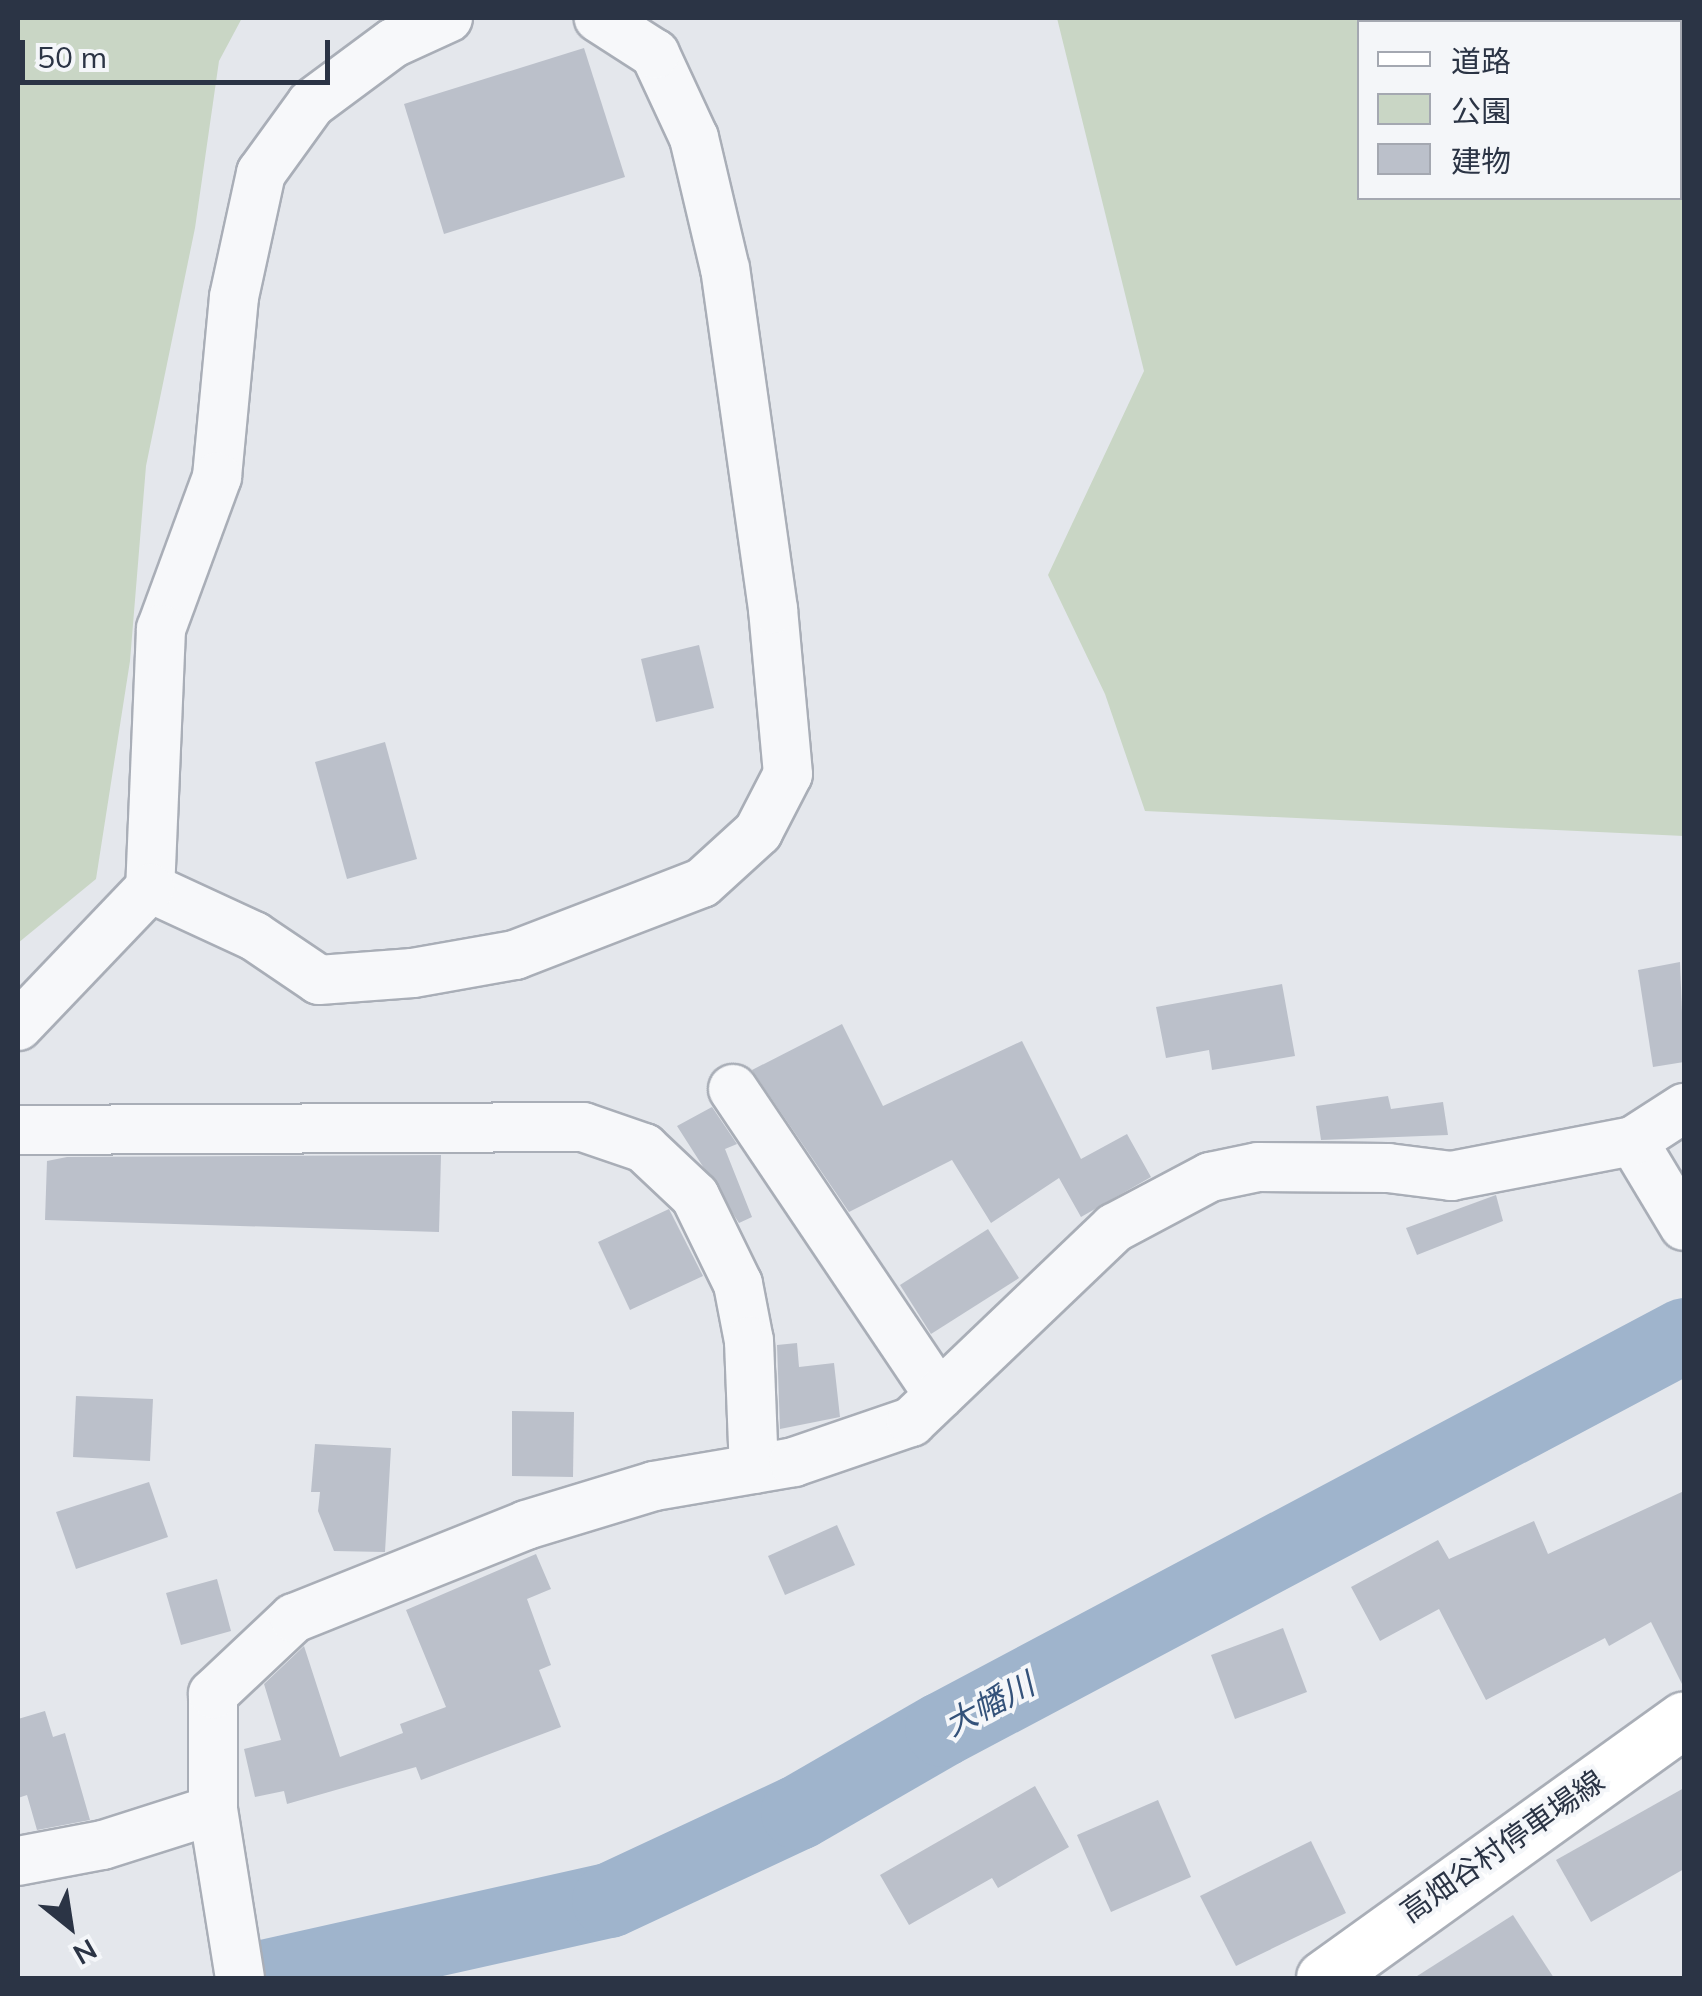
<!DOCTYPE html>
<html>
<head>
<meta charset="utf-8">
<style>
	body { margin:0 }
	#map { position:relative; width:1702px; height:1996px; overflow:hidden; background:#e4e7ec; font-family:Mulish,"Noto Sans JP",sans-serif }
	div>[style] { position:absolute }
	[style*='--x'] { left:calc(var(--x)*1px); top:calc(var(--y)*1px); width:calc(var(--w)*1px); rotate:calc(var(--a)*1deg) }
	.green>* { inset:0; background:#c9d6c5 }
	.river>* { height:75px; margin:-37.5px; padding:0 37.5px; transform-origin:37.5px; border-radius:37.5px; background:#9fb4cc }
	.building>* { inset:0; background:#bbc0ca }
	.roads { filter:drop-shadow(2px 0 #a9aeb7) drop-shadow(-2px 0 #a9aeb7) drop-shadow(0 2px #a9aeb7) drop-shadow(0 -2px #a9aeb7) }
	.minor>* { height:48px; margin:-24px; padding:0 24px; transform-origin:24px; border-radius:24px; background:#f7f8fa }
	.major>* { height:55px; margin:-27.5px; padding:0 27.5px; transform-origin:27.5px; border-radius:27.5px; background:#fff }
	span { translate:-50% -50%; white-space:nowrap; text-align:center; line-height:1.15; -webkit-text-stroke:8px #f4f6f9; paint-order:stroke }
	.street-label { font-size:30px; color:#2b3445 }
	.water-label { font-size:32px; color:#34527a; font-style:italic }
	.frame { position:absolute; inset:0; border:20px solid #2b3445; pointer-events:none }
	.legend { position:absolute; left:1357px; top:20px; width:325px; height:180px; box-sizing:border-box; background:#f4f6f9; border:2px solid #a4a8b1; margin:0; padding:12px 18px; list-style:none; font-size:30px; color:#2b3445 }
	.legend li { display:flex; align-items:center; gap:20px; height:50px }
	.legend b { width:50px; border:2px solid #a4a8b1 }
	.north { position:absolute; left:20px; top:1876px; width:100px; height:100px; -webkit-text-stroke:8px #f4f6f9; paint-order:stroke; rotate:150deg; font-size:28px; font-weight:700; line-height:40px; text-align:center; color:#2b3445 }
	.north::after { content:''; display:block; margin:auto; width:35px; height:45px; background:#2b3445; clip-path:polygon(50% 0,100% 100%,50% 72%,0 100%) }
	.scale { position:absolute; left:20px; top:40px; width:310px; height:45px; box-sizing:border-box; border:5px solid #2b3445; border-top:0; padding-left:12px; font-size:30px; line-height:35px; white-space:nowrap; color:#2b3445; -webkit-text-stroke:8px #f4f6f9; paint-order:stroke }
</style>
</head>
<body>
<div id="map">
	<div class="green">
		<i style="clip-path:polygon(18px 18px,242px 18px,219px 61px,195px 228px,146px 466px,130px 661px,96px 879px,18px 943px)"></i>
		<i style="clip-path:polygon(evenodd,1057px 18px,1684px 18px,1684px 836px,1145px 811px,1105px 694px,1048px 575px,1144px 371px,1057px 18px,1360px 22px,1680px 22px,1680px 198px,1360px 198px,1360px 22px)"></i>
	</div>
	<div class="river">
		<i style="--x:259;--y:1978;--w:359;--a:-12.6"></i>
		<i style="--x:609;--y:1900;--w:208;--a:-25"></i>
		<i style="--x:798;--y:1812;--w:166;--a:-30"></i>
		<i style="--x:942;--y:1729;--w:840;--a:-27.97"></i>
	</div>
	<div class="building">
		<i style="clip-path:polygon(584px 48px,625px 177px,444px 234px,404px 104px)"></i>
		<i style="clip-path:polygon(699px 645px,714px 708px,656px 722px,641px 659px)"></i>
		<i style="clip-path:polygon(385px 742px,417px 859px,347px 879px,315px 762px)"></i>
		<i style="clip-path:polygon(1680px 962px,1684px 1062px,1653px 1067px,1638px 970px)"></i>
		<i style="clip-path:polygon(1282px 984px,1295px 1056px,1212px 1070px,1209px 1050px,1166px 1058px,1156px 1007px)"></i>
		<i style="clip-path:polygon(842px 1024px,883px 1106px,1022px 1041px,1081px 1159px,1127px 1134px,1151px 1177px,1081px 1217px,1059px 1178px,991px 1223px,952px 1160px,849px 1212px,752px 1070px)"></i>
		<i style="clip-path:polygon(1388px 1096px,1391px 1109px,1443px 1102px,1448px 1135px,1321px 1140px,1316px 1106px)"></i>
		<i style="clip-path:polygon(712px 1107px,737px 1144px,725px 1149px,752px 1217px,739px 1223px,677px 1126px)"></i>
		<i style="clip-path:polygon(441px 1155px,439px 1232px,45px 1220px,47px 1161px,67px 1157px)"></i>
		<i style="clip-path:polygon(1496px 1195px,1503px 1221px,1417px 1255px,1406px 1228px)"></i>
		<i style="clip-path:polygon(669px 1209px,703px 1276px,630px 1310px,598px 1242px)"></i>
		<i style="clip-path:polygon(988px 1229px,1019px 1278px,931px 1334px,900px 1285px)"></i>
		<i style="clip-path:polygon(797px 1343px,799px 1367px,834px 1363px,840px 1417px,780px 1429px,777px 1345px)"></i>
		<i style="clip-path:polygon(76px 1396px,153px 1399px,150px 1461px,73px 1457px)"></i>
		<i style="clip-path:polygon(512px 1411px,574px 1412px,573px 1477px,512px 1476px)"></i>
		<i style="clip-path:polygon(315px 1444px,391px 1448px,385px 1552px,334px 1551px,318px 1511px,320px 1492px,311px 1492px)"></i>
		<i style="clip-path:polygon(149px 1482px,168px 1537px,76px 1569px,56px 1512px)"></i>
		<i style="clip-path:polygon(1684px 1491px,1684px 1688px,1651px 1622px,1609px 1646px,1605px 1638px,1486px 1700px,1439px 1609px,1380px 1641px,1351px 1587px,1438px 1540px,1449px 1559px,1534px 1521px,1548px 1554px)"></i>
		<i style="clip-path:polygon(837px 1525px,855px 1565px,785px 1595px,768px 1556px)"></i>
		<i style="clip-path:polygon(536px 1554px,551px 1589px,527px 1599px,551px 1665px,539px 1670px,561px 1727px,421px 1780px,416px 1767px,287px 1804px,284px 1791px,255px 1797px,244px 1749px,281px 1740px,264px 1684px,304px 1646px,340px 1757px,403px 1733px,400px 1724px,446px 1707px,406px 1610px)"></i>
		<i style="clip-path:polygon(217px 1579px,231px 1631px,181px 1645px,166px 1593px)"></i>
		<i style="clip-path:polygon(1283px 1628px,1307px 1692px,1235px 1719px,1211px 1655px)"></i>
		<i style="clip-path:polygon(45px 1711px,53px 1737px,65px 1733px,90px 1820px,37px 1830px,27px 1795px,18px 1798px,18px 1719px)"></i>
		<i style="clip-path:polygon(1035px 1786px,1069px 1847px,998px 1888px,992px 1878px,909px 1925px,880px 1875px)"></i>
		<i style="clip-path:polygon(1684px 1788px,1684px 1869px,1591px 1922px,1556px 1860px)"></i>
		<i style="clip-path:polygon(1158px 1800px,1191px 1877px,1111px 1912px,1077px 1835px)"></i>
		<i style="clip-path:polygon(1311px 1841px,1346px 1913px,1236px 1966px,1200px 1896px)"></i>
		<i style="clip-path:polygon(1513px 1915px,1554px 1978px,1414px 1978px)"></i>
	</div>
	<div class="roads">
		<div class="minor">
			<i style="--x:448;--y:18;--w:60;--a:155.6"></i>
			<i style="--x:393;--y:43;--w:102;--a:143.4"></i>
			<i style="--x:311;--y:104;--w:85;--a:125.9"></i>
			<i style="--x:261;--y:173;--w:127;--a:102.3"></i>
			<i style="--x:234;--y:297;--w:181;--a:95.4"></i>
			<i style="--x:217;--y:477;--w:162;--a:110.2"></i>
			<i style="--x:161;--y:629;--w:259;--a:92.4"></i>
			<i style="--x:150;--y:888;--w:115;--a:24.8"></i>
			<i style="--x:254;--y:936;--w:78;--a:34.1"></i>
			<i style="--x:319;--y:980;--w:94;--a:-4.3"></i>
			<i style="--x:413;--y:973;--w:104;--a:-10"></i>
			<i style="--x:515;--y:955;--w:200;--a:-21.1"></i>
			<i style="--x:702;--y:883;--w:76;--a:-42.3"></i>
			<i style="--x:758;--y:832;--w:65;--a:-62.7"></i>
			<i style="--x:788;--y:774;--w:166;--a:-95.2"></i>
			<i style="--x:773;--y:609;--w:343;--a:-98"></i>
			<i style="--x:725;--y:269;--w:135;--a:-103.3"></i>
			<i style="--x:694;--y:138;--w:93;--a:-114.9"></i>
			<i style="--x:655;--y:54;--w:67;--a:-147.3"></i>
			<i style="--x:18;--y:1026;--w:191;--a:-46.3"></i>
			<i style="--x:733;--y:1089;--w:369;--a:56.1"></i>
			<i style="--x:18;--y:1130;--w:565;--a:-0.3"></i>
			<i style="--x:583;--y:1127;--w:65;--a:19"></i>
			<i style="--x:644;--y:1148;--w:70;--a:43.3"></i>
			<i style="--x:695;--y:1196;--w:98;--a:64"></i>
			<i style="--x:738;--y:1284;--w:58;--a:79.1"></i>
			<i style="--x:749;--y:1341;--w:128;--a:87.8"></i>
			<i style="--x:1633;--y:1141;--w:99;--a:59"></i>
			<i style="--x:18;--y:1861;--w:86;--a:-10.7"></i>
			<i style="--x:103;--y:1845;--w:115;--a:-17.7"></i>
			<i style="--x:240;--y:1978;--w:170;--a:-99.1"></i>
			<i style="--x:213;--y:1810;--w:116;--a:-90"></i>
			<i style="--x:213;--y:1694;--w:111;--a:-43.2"></i>
			<i style="--x:294;--y:1618;--w:250;--a:-21.8"></i>
			<i style="--x:526;--y:1525;--w:134;--a:-16.9"></i>
			<i style="--x:654;--y:1486;--w:142;--a:-9.7"></i>
			<i style="--x:794;--y:1462;--w:124;--a:-18.9"></i>
			<i style="--x:911;--y:1422;--w:281;--a:-43.7"></i>
			<i style="--x:1114;--y:1228;--w:109;--a:-28"></i>
			<i style="--x:1210;--y:1177;--w:49;--a:-11.8"></i>
			<i style="--x:1258;--y:1167;--w:130;--a:0.4"></i>
			<i style="--x:1388;--y:1168;--w:64;--a:7.2"></i>
			<i style="--x:1451;--y:1176;--w:185;--a:-10.9"></i>
			<i style="--x:1633;--y:1141;--w:61;--a:-32.9"></i>
		</div>
		<div class="major">
			<i style="--x:1324;--y:1978;--w:443;--a:-35.7"></i>
		</div>
	</div>
	<div class="street-label">
		<span style="left:1502px;top:1846px;rotate:-35deg">高畑谷村停車場線</span>
	</div>
	<div class="water-label">
		<span style="left:989px;top:1704px;rotate:-28deg">大幡川</span>
	</div>
	<div class="frame"></div>
	<ul class="legend">
	<li><b style="height:12px;background:#fff"></b>道路</li>
	<li><b style="height:28px;background:#c9d6c5"></b>公園</li>
	<li><b style="height:28px;background:#bbc0ca"></b>建物</li>
	</ul>
	<div class="north">N</div>
	<div class="scale">50 m</div>
</div>
</body>
</html>
